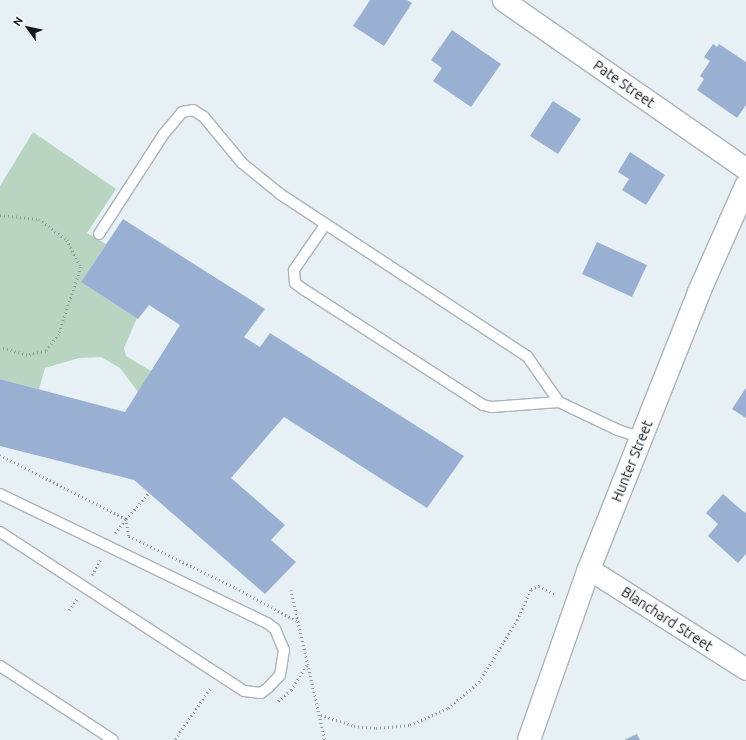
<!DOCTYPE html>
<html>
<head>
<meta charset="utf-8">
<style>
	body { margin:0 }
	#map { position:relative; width:746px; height:740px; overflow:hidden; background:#e7f1f5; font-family:Ubuntu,sans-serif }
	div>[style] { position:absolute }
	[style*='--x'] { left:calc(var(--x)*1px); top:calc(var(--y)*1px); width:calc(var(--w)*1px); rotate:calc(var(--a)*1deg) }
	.green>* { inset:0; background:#b9d5c2 }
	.building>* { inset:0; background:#9ab0d3 }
	.path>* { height:2.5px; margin-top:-1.25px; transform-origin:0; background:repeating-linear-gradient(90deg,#929a9d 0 1px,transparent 0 4px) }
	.roads { filter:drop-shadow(1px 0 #abb4b8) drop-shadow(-1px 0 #abb4b8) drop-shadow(0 1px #abb4b8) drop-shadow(0 -1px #abb4b8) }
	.service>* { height:10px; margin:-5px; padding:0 5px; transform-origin:5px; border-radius:5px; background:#fff }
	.minor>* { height:21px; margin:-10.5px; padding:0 10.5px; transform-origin:10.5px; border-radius:10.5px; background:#fff }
	.tertiary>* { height:22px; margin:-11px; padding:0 11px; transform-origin:11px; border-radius:11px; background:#fff }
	span { translate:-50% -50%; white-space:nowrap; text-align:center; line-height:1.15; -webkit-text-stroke:3px #f9fdff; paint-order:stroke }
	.street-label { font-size:14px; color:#141819 }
	.north { position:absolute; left:8px; top:8px; width:40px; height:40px; -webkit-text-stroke:3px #f9fdff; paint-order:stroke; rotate:303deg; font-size:11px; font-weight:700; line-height:16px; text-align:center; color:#141819 }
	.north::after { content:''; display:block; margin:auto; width:14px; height:18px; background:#141819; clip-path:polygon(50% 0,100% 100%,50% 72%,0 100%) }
</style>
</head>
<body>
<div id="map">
	<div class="green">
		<i style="clip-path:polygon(33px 132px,116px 189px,87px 233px,106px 244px,81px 282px,137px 318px,124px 348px,126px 356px,151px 371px,138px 392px,120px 368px,101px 357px,79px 358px,45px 368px,39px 389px,0 379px,0 186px)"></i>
	</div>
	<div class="building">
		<i style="clip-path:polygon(370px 0,407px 0,412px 3px,384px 46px,353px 26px)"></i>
		<i style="clip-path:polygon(452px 30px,501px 64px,471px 107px,433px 81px,442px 68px,431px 60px)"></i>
		<i style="clip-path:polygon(713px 44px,717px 47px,719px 44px,746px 62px,746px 105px,737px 118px,697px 90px,704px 79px,700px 76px,710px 61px,704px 57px)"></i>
		<i style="clip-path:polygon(553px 101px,581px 119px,558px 154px,530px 136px)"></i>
		<i style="clip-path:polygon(630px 152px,665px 175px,646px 205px,622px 190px,629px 179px,618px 172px)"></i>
		<i style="clip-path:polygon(123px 219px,265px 309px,244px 337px,260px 347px,270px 333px,464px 456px,427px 508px,284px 417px,231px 478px,285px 525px,271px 540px,296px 562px,265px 594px,134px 480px,0 446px,0 379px,125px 412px,180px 325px,149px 305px,138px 319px,81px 282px)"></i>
		<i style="clip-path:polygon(597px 242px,647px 265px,632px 297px,582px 274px)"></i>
		<i style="clip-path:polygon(746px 388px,746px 418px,732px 409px)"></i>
		<i style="clip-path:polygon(723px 494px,745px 513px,746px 511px,746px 554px,738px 563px,708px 536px,718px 524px,706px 513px)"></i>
		<i style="clip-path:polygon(637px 734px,640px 740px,624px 740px)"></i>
	</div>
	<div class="path">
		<i style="--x:0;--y:215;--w:39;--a:6"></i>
		<i style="--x:39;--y:219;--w:35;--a:37"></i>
		<i style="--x:67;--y:240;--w:30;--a:63"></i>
		<i style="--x:81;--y:267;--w:71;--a:108.2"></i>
		<i style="--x:59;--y:334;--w:21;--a:127"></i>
		<i style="--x:46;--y:351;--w:19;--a:168"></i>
		<i style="--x:27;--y:355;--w:28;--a:-165"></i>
		<i style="--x:0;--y:455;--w:141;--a:26.9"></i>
		<i style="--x:126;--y:519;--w:35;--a:-49"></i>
		<i style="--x:126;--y:519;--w:17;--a:80"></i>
		<i style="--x:129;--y:536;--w:119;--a:25.9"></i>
		<i style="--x:236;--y:588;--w:72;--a:28.4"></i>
		<i style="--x:115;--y:533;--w:18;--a:-52"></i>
		<i style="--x:92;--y:575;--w:18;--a:-61"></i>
		<i style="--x:291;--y:590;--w:154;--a:77.2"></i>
		<i style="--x:69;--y:610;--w:14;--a:-54"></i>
		<i style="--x:278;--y:701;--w:17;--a:-40"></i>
		<i style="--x:291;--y:690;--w:32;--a:-58"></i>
		<i style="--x:321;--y:715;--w:35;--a:18"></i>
		<i style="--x:354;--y:726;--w:22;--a:5"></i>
		<i style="--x:376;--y:728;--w:34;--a:-5"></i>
		<i style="--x:410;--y:725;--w:42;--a:-24.1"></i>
		<i style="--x:448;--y:708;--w:40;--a:-40"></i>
		<i style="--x:479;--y:682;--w:73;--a:-58.5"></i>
		<i style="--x:517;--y:620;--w:34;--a:-66"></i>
		<i style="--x:531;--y:589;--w:9;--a:-21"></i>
		<i style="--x:539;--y:586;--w:18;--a:27"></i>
		<i style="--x:175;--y:739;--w:63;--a:-55.3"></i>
	</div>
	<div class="roads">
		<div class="service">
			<i style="--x:325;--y:225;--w:55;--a:124.6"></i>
			<i style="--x:294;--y:270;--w:13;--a:86"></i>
			<i style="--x:295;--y:283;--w:10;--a:37"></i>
			<i style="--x:303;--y:289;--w:214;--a:32.8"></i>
			<i style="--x:483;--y:405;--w:9;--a:13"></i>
			<i style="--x:492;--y:407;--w:67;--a:-4.3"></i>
			<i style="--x:99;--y:234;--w:118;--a:-57.1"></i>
			<i style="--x:163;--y:135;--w:30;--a:-50"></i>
			<i style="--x:182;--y:112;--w:11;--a:-10"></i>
			<i style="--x:193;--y:110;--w:13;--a:32"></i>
			<i style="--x:204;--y:117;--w:60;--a:50.4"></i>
			<i style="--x:242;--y:163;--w:49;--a:39.2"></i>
			<i style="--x:280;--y:194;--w:295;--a:33.3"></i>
			<i style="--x:527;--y:356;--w:56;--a:55.2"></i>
			<i style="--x:559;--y:402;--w:65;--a:25.4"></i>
			<i style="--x:618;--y:430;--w:24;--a:19"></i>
			<i style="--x:0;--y:494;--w:297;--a:25.8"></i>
			<i style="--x:267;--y:623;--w:10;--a:37"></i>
			<i style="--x:275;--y:629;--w:23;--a:67"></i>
			<i style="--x:284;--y:650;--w:25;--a:99"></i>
			<i style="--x:280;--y:675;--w:16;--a:133"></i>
			<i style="--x:269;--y:687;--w:10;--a:143"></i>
			<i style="--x:261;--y:693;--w:17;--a:-173"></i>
			<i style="--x:244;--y:691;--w:291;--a:-146.9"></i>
			<i style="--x:0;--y:666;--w:135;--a:33.2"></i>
		</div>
		<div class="minor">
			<i style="--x:503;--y:0;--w:296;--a:34.8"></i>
			<i style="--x:589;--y:569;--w:186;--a:32.5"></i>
		</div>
		<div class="tertiary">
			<i style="--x:529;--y:740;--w:181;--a:-70.7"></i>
			<i style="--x:589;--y:569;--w:298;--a:-68.3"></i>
			<i style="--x:699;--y:292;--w:116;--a:-66.1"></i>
		</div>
	</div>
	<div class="street-label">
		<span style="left:624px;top:84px;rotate:35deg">Pate Street</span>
		<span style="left:632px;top:461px;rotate:-68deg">Hunter Street</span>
		<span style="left:667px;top:619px;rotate:33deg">Blanchard Street</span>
	</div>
	<div class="north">N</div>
</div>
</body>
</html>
